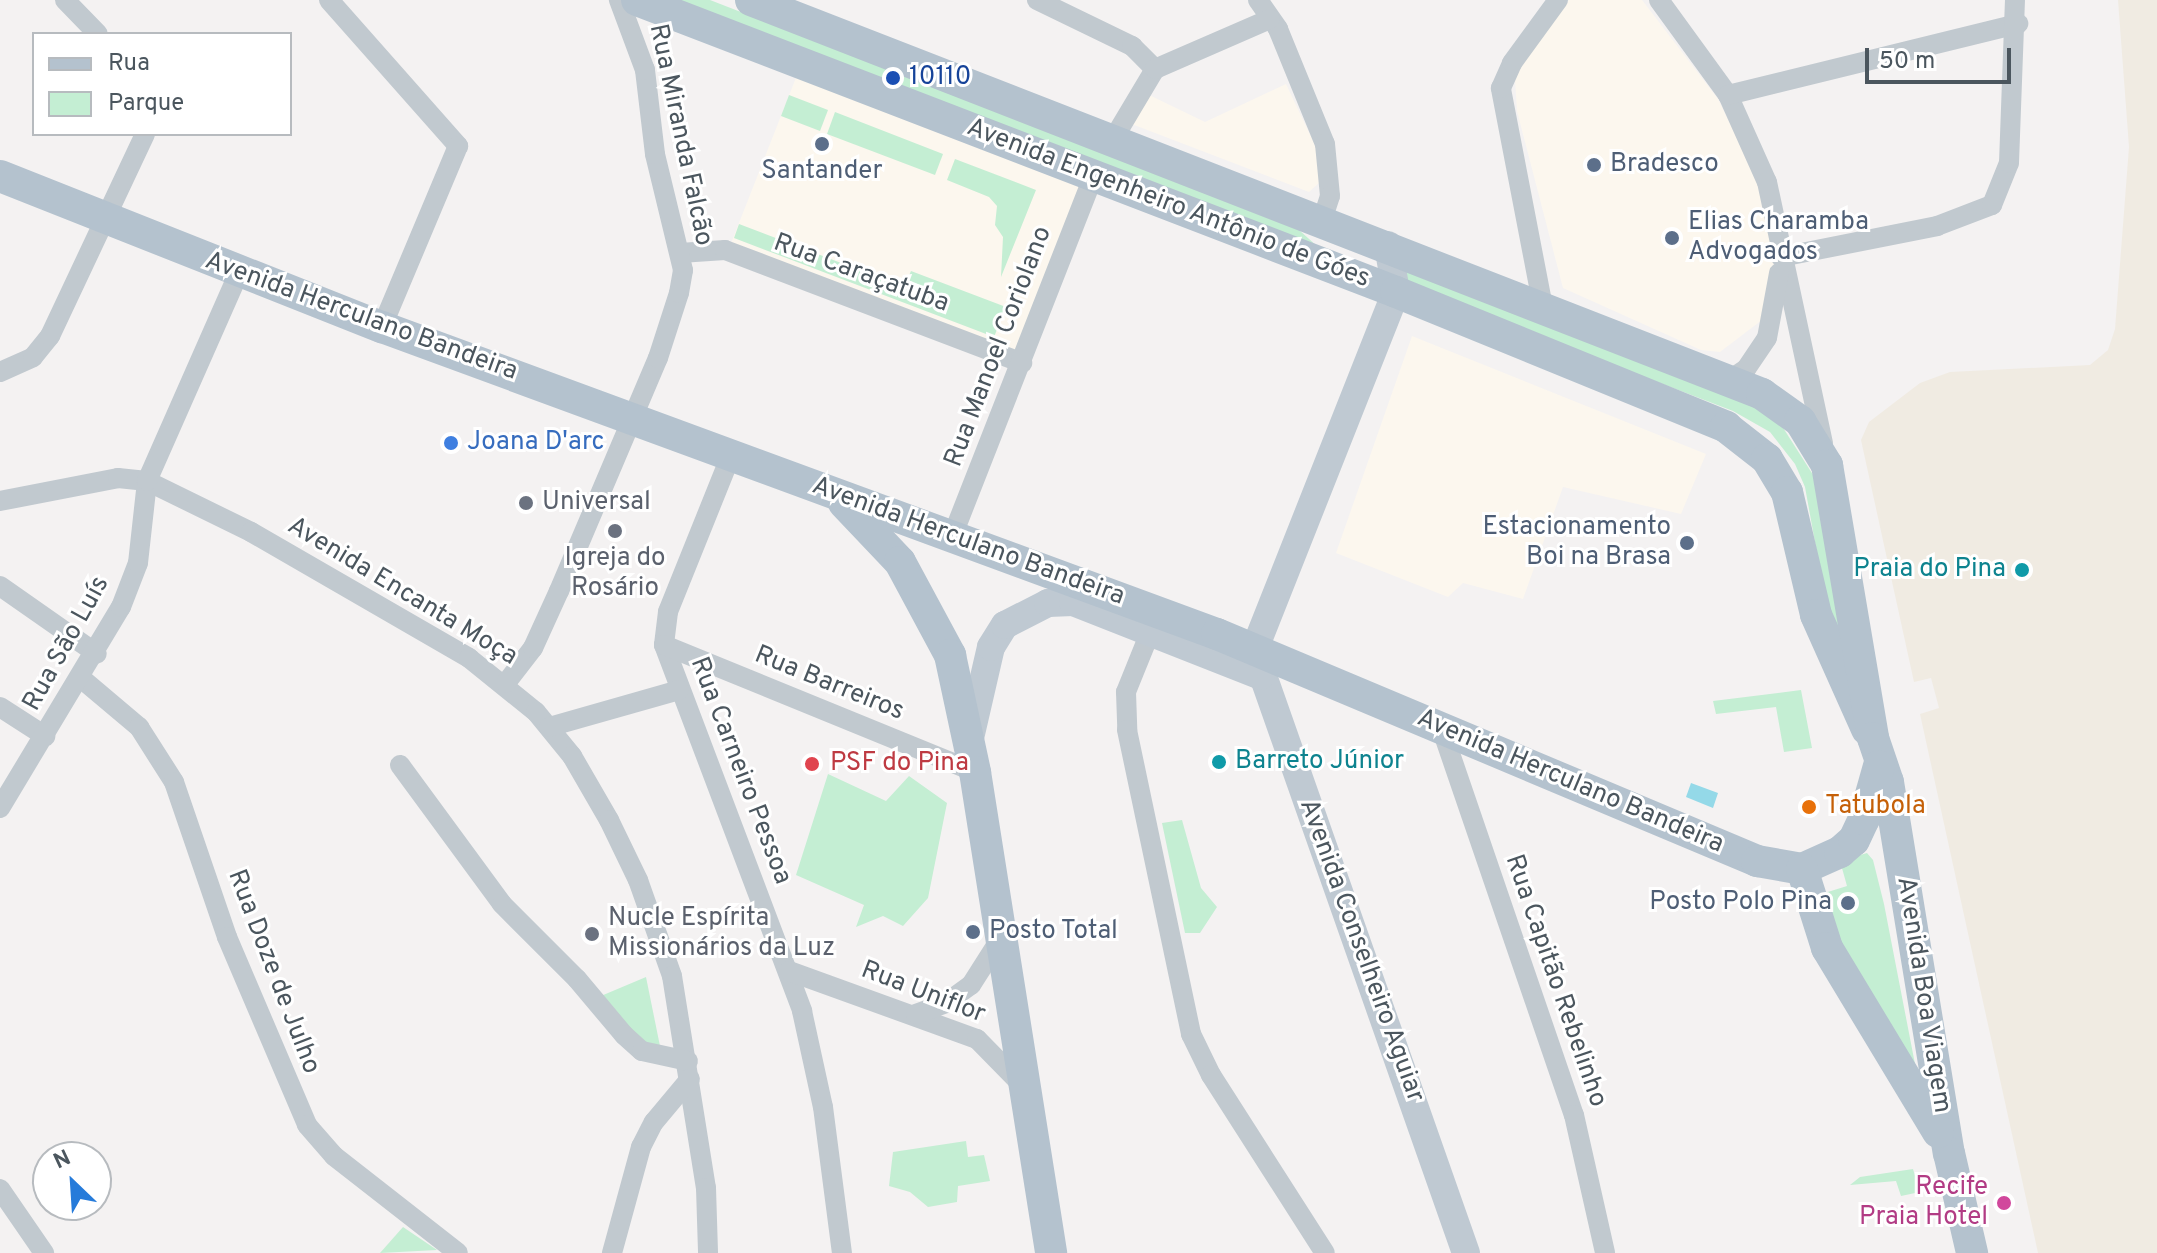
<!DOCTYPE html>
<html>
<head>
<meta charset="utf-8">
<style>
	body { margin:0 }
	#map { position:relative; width:2157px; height:1253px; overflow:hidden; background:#f4f2f2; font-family:Overpass,sans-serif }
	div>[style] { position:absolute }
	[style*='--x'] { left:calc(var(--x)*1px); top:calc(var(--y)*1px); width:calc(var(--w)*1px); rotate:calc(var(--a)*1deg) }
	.commercial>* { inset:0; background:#fcf7ee }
	.green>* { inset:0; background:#c4eed3 }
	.sand>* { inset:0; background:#f0ebe2 }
	.water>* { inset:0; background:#94d9e8 }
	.street>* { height:20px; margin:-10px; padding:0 10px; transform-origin:10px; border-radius:10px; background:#c1c9cf }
	.secondary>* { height:28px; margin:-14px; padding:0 14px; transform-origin:14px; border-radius:14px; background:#bfc9d2 }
	.primary>* { height:32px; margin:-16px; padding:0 16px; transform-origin:16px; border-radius:16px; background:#b4c2ce }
	.dots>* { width:22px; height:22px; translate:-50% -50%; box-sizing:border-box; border:4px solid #fff; border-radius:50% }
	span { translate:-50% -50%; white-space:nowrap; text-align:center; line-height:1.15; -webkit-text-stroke:6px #fff; paint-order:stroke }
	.transit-label { font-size:26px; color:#164399 }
	.left { translate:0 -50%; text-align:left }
	.street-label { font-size:26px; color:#4b565e }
	.service-label { font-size:26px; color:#4e5e75 }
	.right { translate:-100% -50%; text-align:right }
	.shop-label { font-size:26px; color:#366cbe }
	.worship-label { font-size:26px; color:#5b616d }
	.culture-label { font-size:26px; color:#0d838f }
	.health-label { font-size:26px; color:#be3a42 }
	.food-label { font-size:26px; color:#c56008 }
	.hotel-label { font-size:26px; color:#b23c85 }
	.legend { position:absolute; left:32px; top:32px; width:260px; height:104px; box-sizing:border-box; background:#fff; border:2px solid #b7bbbf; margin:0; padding:10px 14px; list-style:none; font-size:24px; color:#4b565e }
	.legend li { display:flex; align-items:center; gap:16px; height:40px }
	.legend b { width:40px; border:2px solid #b7bbbf }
	.north { position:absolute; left:32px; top:1141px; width:80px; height:80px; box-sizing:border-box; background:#fff; border:2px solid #b7bbbf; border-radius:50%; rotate:335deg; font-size:22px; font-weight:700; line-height:32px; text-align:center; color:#4b565e }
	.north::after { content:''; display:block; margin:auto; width:28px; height:36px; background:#267bda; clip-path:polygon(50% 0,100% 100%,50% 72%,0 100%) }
	.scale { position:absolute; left:1865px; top:48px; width:146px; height:36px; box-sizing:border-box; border:4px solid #4b565e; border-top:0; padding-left:10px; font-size:24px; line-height:28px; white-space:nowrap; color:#4b565e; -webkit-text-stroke:6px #fff; paint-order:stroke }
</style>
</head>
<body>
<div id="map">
	<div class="commercial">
		<i style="clip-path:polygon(1569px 0,1642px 0,1718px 99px,1759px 184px,1776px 266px,1762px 320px,1720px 352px,1701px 350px,1563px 288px,1517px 111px,1515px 79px,1524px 56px)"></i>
		<i style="clip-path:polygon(801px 65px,1085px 177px,1016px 356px,728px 251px)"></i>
		<i style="clip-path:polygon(1286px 84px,1322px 160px,1320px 182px,1309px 192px,1129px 123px,1145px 93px,1205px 122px)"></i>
		<i style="clip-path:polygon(1412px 336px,1706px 454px,1681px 514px,1563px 487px,1523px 599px,1463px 583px,1448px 597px,1336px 553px)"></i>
	</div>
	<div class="green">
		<i style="clip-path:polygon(672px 0,710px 0,1299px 230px,1318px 247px)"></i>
		<i style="clip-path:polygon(789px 95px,828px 110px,820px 131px,781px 116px)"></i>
		<i style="clip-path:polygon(835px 112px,943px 154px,935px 175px,827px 134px)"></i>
		<i style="clip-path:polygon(955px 159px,1036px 190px,1001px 277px,1003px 237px,995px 225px,997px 206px,989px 197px,947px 180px)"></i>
		<i style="clip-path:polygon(739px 224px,904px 287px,911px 271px,1006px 307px,994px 337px,734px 238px)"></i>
		<i style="clip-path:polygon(1398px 267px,1755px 407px,1780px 423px,1817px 481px,1848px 664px,1826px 603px,1805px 487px,1795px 464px,1770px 432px,1733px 411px,1402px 284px)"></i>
		<i style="clip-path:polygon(1801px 690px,1812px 748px,1784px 752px,1776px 707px,1716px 714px,1713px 701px)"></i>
		<i style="clip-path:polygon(828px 774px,886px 801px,909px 776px,947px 803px,928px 898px,903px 926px,883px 916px,856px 927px,864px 905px,796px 875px)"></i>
		<i style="clip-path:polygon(1182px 820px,1201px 888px,1217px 907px,1200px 933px,1185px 933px,1162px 823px)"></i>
		<i style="clip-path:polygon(1867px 853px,1873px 860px,1884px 904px,1921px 1095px,1815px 896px,1847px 886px,1840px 861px)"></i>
		<i style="clip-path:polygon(646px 977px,662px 1056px,589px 1001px)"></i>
		<i style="clip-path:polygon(966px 1141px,968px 1157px,984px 1155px,990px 1181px,958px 1186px,957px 1202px,928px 1207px,910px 1192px,889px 1186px,893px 1152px)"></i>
		<i style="clip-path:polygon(1913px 1169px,1920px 1192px,1901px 1196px,1896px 1181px,1850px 1185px,1860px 1177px)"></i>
		<i style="clip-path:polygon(403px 1227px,437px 1250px,380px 1253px)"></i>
	</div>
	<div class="sand">
		<i style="clip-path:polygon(2118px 0,2157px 0,2157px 1253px,2038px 1253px,1920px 714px,1939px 708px,1931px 678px,1914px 682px,1861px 440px,1869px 422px,1920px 383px,1950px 372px,2090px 365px,2108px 350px,2115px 329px,2129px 147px)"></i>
	</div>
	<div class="water">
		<i style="clip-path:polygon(1691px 783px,1718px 793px,1713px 808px,1686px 797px)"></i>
	</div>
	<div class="street">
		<i style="--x:65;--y:0;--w:47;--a:45.9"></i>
		<i style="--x:329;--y:0;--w:195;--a:48.5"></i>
		<i style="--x:458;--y:146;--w:196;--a:112.8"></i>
		<i style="--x:1037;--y:0;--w:106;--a:25.8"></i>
		<i style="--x:1132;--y:46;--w:33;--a:45"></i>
		<i style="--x:1155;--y:69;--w:84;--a:120.8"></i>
		<i style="--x:1258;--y:0;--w:35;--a:55"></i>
		<i style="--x:1278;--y:29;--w:124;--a:67.8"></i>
		<i style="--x:1325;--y:144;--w:52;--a:84.5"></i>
		<i style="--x:1330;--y:196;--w:25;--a:108"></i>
		<i style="--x:1659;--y:0;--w:117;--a:54"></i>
		<i style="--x:1728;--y:95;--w:95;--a:65.9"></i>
		<i style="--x:1767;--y:182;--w:267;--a:77.9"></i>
		<i style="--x:1155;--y:69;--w:125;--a:-23.5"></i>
		<i style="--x:1728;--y:95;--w:299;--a:-13.8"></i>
		<i style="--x:680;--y:253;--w:45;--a:-3.8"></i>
		<i style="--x:725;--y:250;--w:318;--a:20.8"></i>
		<i style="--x:1781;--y:257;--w:159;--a:-11.2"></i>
		<i style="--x:1937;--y:226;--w:59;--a:-20.9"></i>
		<i style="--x:1992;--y:205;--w:45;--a:-68"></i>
		<i style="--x:2009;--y:163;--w:163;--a:-87.9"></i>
		<i style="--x:1543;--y:307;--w:223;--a:-100.9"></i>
		<i style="--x:1501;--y:88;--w:27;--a:-66"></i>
		<i style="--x:1512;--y:63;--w:78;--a:-53.9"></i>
		<i style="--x:0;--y:372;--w:36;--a:-24"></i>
		<i style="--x:33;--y:357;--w:27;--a:-51"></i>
		<i style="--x:50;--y:336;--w:223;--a:-64.8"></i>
		<i style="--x:1728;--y:381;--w:22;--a:-34"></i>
		<i style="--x:1746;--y:369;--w:37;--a:-56"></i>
		<i style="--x:1767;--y:338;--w:66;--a:-79.5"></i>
		<i style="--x:731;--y:455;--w:169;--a:111.9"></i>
		<i style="--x:668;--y:612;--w:33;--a:97"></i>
		<i style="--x:664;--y:645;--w:391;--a:69.3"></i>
		<i style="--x:802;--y:1011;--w:98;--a:77.7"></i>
		<i style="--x:823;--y:1107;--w:147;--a:82.6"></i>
		<i style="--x:0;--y:501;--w:120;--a:-11"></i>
		<i style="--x:118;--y:478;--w:29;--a:6"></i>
		<i style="--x:147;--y:481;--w:116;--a:26.1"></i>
		<i style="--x:251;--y:532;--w:252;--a:30"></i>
		<i style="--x:469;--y:658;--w:86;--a:38.9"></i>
		<i style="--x:536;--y:712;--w:57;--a:50.7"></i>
		<i style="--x:572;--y:756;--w:74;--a:60"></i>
		<i style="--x:609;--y:820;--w:67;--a:64.2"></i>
		<i style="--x:638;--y:880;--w:102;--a:70.5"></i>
		<i style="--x:672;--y:976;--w:215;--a:80.9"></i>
		<i style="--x:706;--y:1188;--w:65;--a:88.2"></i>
		<i style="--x:952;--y:537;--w:387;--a:-68.6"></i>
		<i style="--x:0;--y:586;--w:118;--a:35"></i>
		<i style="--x:1151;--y:630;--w:67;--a:112"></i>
		<i style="--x:1126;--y:692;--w:38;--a:88"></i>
		<i style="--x:1127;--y:730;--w:311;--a:78.1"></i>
		<i style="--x:1191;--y:1034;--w:46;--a:64"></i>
		<i style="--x:1211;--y:1075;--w:211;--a:57.4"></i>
		<i style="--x:664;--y:645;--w:336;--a:22.2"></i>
		<i style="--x:82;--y:679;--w:75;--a:40.1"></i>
		<i style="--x:139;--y:727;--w:65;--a:57.5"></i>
		<i style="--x:174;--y:782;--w:164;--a:71.1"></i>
		<i style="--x:227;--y:937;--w:204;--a:66.9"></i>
		<i style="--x:307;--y:1125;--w:41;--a:48.9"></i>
		<i style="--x:334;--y:1156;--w:157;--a:38"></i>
		<i style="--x:506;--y:683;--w:44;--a:-52.4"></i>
		<i style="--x:533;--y:648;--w:63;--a:-65.5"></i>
		<i style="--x:559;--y:591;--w:253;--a:-67"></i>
		<i style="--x:658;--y:358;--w:68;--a:-72.1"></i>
		<i style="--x:679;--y:293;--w:23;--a:-80"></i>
		<i style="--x:683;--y:270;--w:119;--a:-103.6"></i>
		<i style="--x:655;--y:154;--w:85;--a:-96.8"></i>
		<i style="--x:645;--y:70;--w:75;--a:-110.4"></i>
		<i style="--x:0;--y:707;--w:54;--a:32.8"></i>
		<i style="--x:549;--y:727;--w:135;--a:-15.9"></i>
		<i style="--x:1442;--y:730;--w:407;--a:71.1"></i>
		<i style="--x:1574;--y:1115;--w:141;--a:77.3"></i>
		<i style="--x:400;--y:765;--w:172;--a:53.7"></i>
		<i style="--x:502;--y:904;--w:106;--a:45"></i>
		<i style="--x:577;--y:979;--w:73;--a:50"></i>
		<i style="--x:624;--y:1035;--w:24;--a:42"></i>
		<i style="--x:642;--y:1051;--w:47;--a:12.3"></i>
		<i style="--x:0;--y:808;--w:235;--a:-59"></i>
		<i style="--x:121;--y:607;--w:47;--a:-68.9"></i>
		<i style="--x:138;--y:563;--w:82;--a:-83.7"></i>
		<i style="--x:147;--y:481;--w:228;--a:-66.2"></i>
		<i style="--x:789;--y:971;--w:200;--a:19.9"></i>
		<i style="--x:977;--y:1039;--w:63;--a:45.6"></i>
		<i style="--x:916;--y:1014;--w:32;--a:-20"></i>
		<i style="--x:946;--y:1003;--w:31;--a:-36"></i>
		<i style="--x:971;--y:985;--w:52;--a:-57.5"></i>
		<i style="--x:0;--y:1189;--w:78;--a:55.5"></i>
		<i style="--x:612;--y:1253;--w:110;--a:-74.7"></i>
		<i style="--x:641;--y:1147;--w:28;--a:-63"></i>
		<i style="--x:654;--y:1122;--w:56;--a:-50.1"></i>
	</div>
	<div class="secondary">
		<i style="--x:1388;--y:245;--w:48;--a:80.3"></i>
		<i style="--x:1396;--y:292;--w:385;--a:111.6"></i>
		<i style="--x:1254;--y:650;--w:639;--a:70.63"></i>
		<i style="--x:970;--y:738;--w:93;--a:-77"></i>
		<i style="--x:991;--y:647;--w:26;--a:-58"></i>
		<i style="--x:1005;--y:625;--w:48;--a:-27.1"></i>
		<i style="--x:1048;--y:603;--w:25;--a:-2"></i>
		<i style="--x:1073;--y:602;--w:202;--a:21.5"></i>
	</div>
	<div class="primary">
		<i style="--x:637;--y:0;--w:813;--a:21.04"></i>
		<i style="--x:1396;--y:292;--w:357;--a:22.2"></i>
		<i style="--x:1726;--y:427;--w:52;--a:38"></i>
		<i style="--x:1767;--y:459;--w:39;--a:59"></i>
		<i style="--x:1787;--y:492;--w:126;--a:76.7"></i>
		<i style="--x:1816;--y:615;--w:125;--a:65.9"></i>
		<i style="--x:751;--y:0;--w:1085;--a:21.29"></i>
		<i style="--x:1762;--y:394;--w:47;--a:35.4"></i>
		<i style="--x:1800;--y:421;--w:52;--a:58.5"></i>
		<i style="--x:1827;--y:465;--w:277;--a:80.4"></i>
		<i style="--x:1873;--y:738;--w:46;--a:71.2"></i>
		<i style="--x:1888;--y:782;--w:376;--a:80.7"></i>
		<i style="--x:1949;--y:1153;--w:103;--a:77"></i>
		<i style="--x:0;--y:176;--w:411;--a:21.6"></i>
		<i style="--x:382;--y:327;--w:890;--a:20.19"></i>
		<i style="--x:1217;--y:634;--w:586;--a:22.8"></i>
		<i style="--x:1757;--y:861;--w:46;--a:10.1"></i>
		<i style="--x:1802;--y:869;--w:42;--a:-24.1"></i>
		<i style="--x:1840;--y:852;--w:18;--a:-41"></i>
		<i style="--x:1854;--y:840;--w:23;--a:-65"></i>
		<i style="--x:1864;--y:819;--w:55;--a:-74.2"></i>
		<i style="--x:844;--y:503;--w:81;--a:46.5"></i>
		<i style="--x:900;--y:562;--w:106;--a:61.7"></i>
		<i style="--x:950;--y:655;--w:120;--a:77.9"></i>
		<i style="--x:975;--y:772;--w:487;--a:81"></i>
		<i style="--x:1802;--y:869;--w:83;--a:72.4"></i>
		<i style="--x:1827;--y:948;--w:215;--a:58.9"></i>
	</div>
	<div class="dots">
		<i style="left:893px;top:78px;background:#1a4fb4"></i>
		<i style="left:822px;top:144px;background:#5c6f8a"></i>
		<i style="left:1594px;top:165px;background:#5c6f8a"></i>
		<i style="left:1672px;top:238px;background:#5c6f8a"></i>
		<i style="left:451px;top:443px;background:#3f7fe0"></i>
		<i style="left:526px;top:503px;background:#6b7280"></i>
		<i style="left:615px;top:531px;background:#6b7280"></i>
		<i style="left:1687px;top:543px;background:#5c6f8a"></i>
		<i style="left:2022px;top:570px;background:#0f9aa8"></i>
		<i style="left:1219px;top:762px;background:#0f9aa8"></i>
		<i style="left:812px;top:764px;background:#e0444e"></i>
		<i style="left:1809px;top:807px;background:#e8710a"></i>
		<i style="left:1848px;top:903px;background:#5c6f8a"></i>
		<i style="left:973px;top:932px;background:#5c6f8a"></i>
		<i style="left:592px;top:934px;background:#6b7280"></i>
		<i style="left:2004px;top:1203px;background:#d1479c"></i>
	</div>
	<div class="transit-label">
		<span class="left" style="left:909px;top:78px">10110</span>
	</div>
	<div class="street-label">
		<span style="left:680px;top:135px;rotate:78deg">Rua Miranda Falcão</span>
		<span style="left:1168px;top:204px;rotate:21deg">Avenida Engenheiro Antônio de Góes</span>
		<span style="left:861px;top:274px;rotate:20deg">Rua Caraçatuba</span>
		<span style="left:361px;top:317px;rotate:20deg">Avenida Herculano Bandeira</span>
		<span style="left:999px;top:347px;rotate:-69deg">Rua Manoel Coriolano</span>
		<span style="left:968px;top:542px;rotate:20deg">Avenida Herculano Bandeira</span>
		<span style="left:402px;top:592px;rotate:31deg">Avenida Encanta Moça</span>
		<span style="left:67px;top:644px;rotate:-61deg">Rua São Luís</span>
		<span style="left:829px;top:684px;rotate:22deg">Rua Barreiros</span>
		<span style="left:740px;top:771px;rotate:69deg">Rua Carneiro Pessoa</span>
		<span style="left:1570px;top:782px;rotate:23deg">Avenida Herculano Bandeira</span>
		<span style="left:1361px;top:951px;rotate:70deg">Avenida Conselheiro Aguiar</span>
		<span style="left:273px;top:972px;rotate:69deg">Rua Doze de Julho</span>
		<span style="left:1555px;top:981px;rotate:71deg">Rua Capitão Rebelinho</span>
		<span style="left:923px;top:993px;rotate:21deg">Rua Uniflor</span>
		<span style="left:1923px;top:995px;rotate:81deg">Avenida Boa Viagem</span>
	</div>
	<div class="service-label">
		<span class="left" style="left:1610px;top:165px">Bradesco</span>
		<span style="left:822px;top:172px">Santander</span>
		<span class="left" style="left:1688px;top:238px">Elias Charamba<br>Advogados</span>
		<span class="right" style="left:1671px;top:543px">Estacionamento<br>Boi na Brasa</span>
		<span class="right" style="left:1832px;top:903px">Posto Polo Pina</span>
		<span class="left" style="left:989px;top:932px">Posto Total</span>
	</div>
	<div class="shop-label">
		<span class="left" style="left:467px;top:443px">Joana D'arc</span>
	</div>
	<div class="worship-label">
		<span class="left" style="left:542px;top:503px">Universal</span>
		<span style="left:615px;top:574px">Igreja do<br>Rosário</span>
		<span class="left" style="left:608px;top:934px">Nucle Espírita<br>Missionários da Luz</span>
	</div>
	<div class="culture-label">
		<span class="right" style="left:2006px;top:570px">Praia do Pina</span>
		<span class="left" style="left:1235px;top:762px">Barreto Júnior</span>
	</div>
	<div class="health-label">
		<span class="left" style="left:830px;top:764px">PSF do Pina</span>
	</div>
	<div class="food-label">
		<span class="left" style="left:1825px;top:807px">Tatubola</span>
	</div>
	<div class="hotel-label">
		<span class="right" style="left:1988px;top:1203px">Recife<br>Praia Hotel</span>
	</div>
	<ul class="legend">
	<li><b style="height:10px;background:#b4c2ce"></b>Rua</li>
	<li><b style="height:22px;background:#c4eed3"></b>Parque</li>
	</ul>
	<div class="north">N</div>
	<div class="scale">50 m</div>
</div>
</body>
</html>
